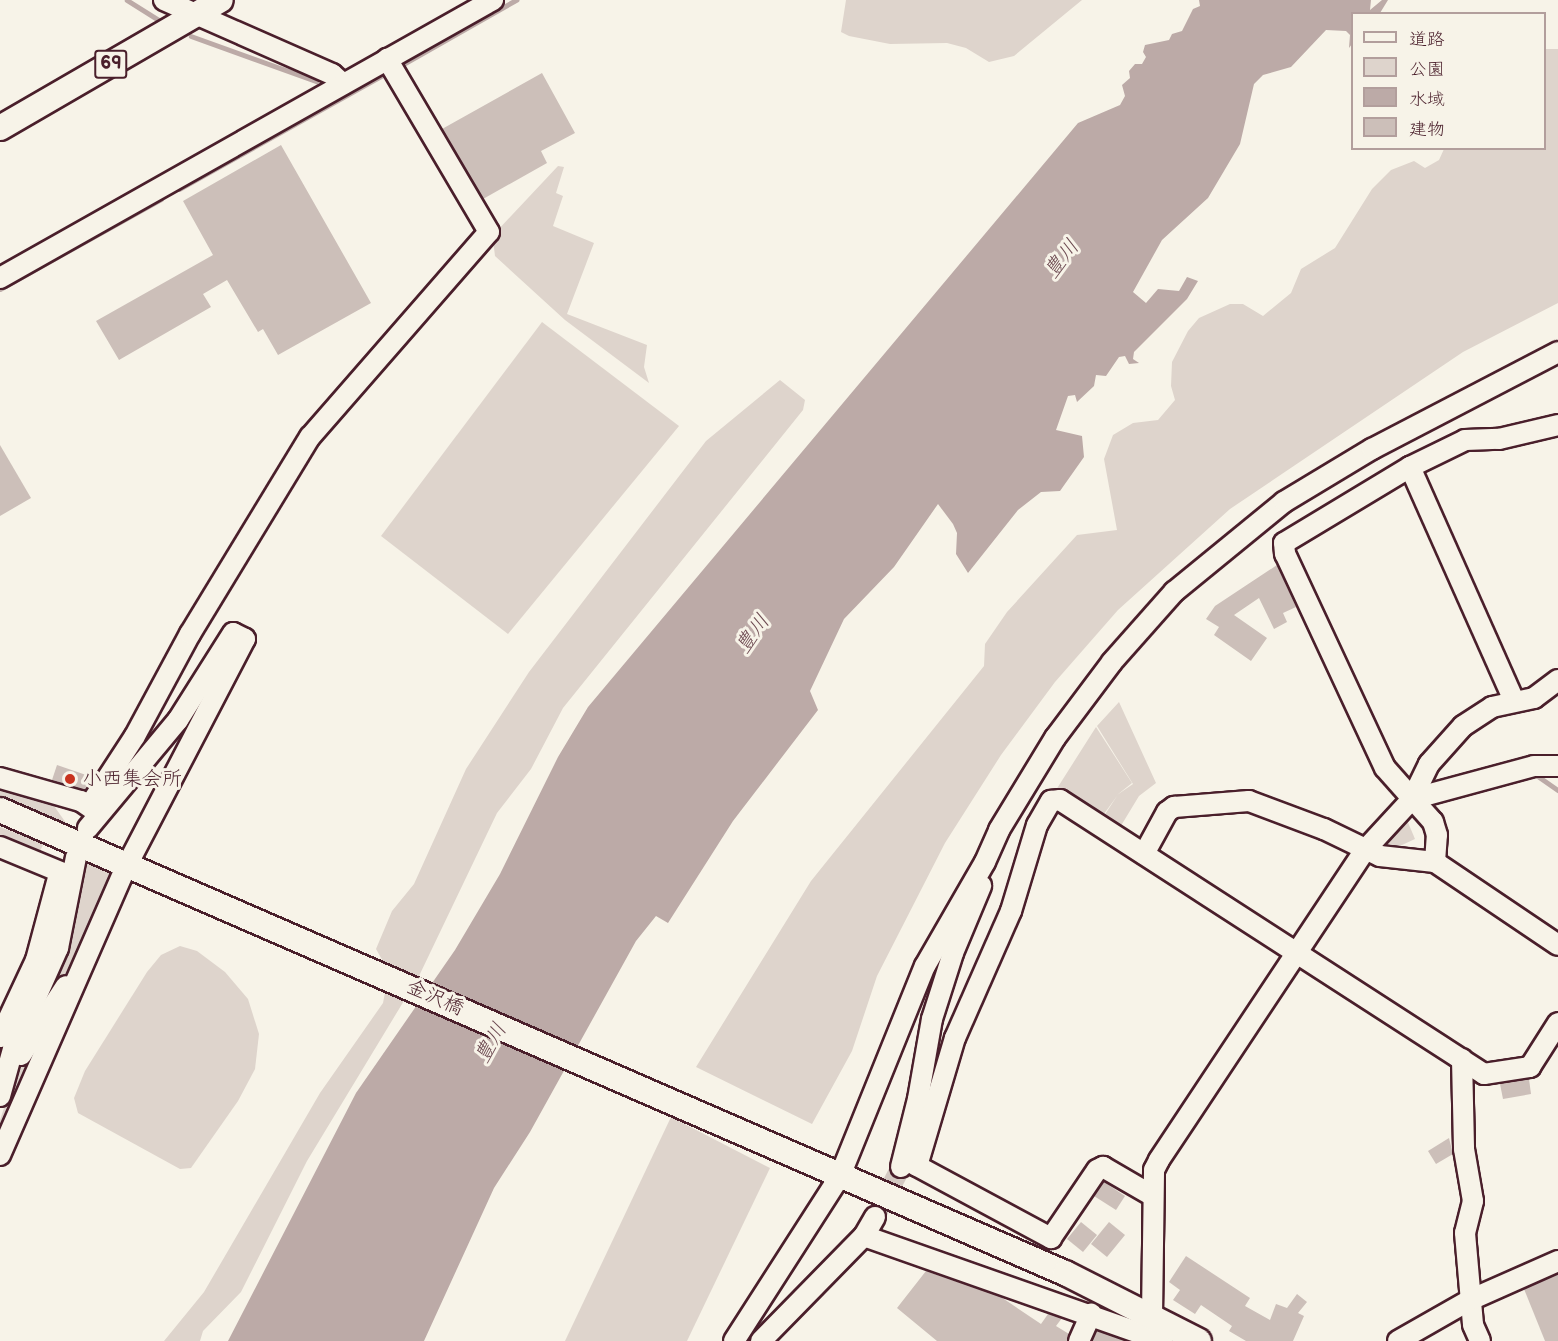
<!DOCTYPE html>
<html>
<head>
<meta charset="utf-8">
<style>
	body { margin:0 }
	#map { position:relative; width:1558px; height:1341px; overflow:hidden; background:#f7f3e8; font-family:"Balsamiq Sans","Klee One",sans-serif }
	div>[style] { position:absolute }
	[style*='--x'] { left:calc(var(--x)*1px); top:calc(var(--y)*1px); width:calc(var(--w)*1px); rotate:calc(var(--a)*1deg) }
	.green>* { inset:0; background:#ded4cc }
	.water>* { inset:0; background:#bcaaa7 }
	.stream>* { height:4.5px; margin:-2.25px; padding:0 2.25px; transform-origin:2.25px; border-radius:2.25px; background:#bcaaa7 }
	.building>* { inset:0; background:#ccbfb9 }
	.minor-tunnel>* { height:20px; margin-top:-10px; transform-origin:0; background:repeating-linear-gradient(90deg,#d4c9c2 0 20px,transparent 0 30px) }
	.roads { filter:drop-shadow(2px 0 #4a1f2b) drop-shadow(-2px 0 #4a1f2b) drop-shadow(0 2px #4a1f2b) drop-shadow(0 -2px #4a1f2b) }
	.minor>* { height:20px; margin:-10px; padding:0 10px; transform-origin:10px; border-radius:10px; background:#f7f3e8 }
	.major>* { height:24px; margin:-12px; padding:0 12px; transform-origin:12px; border-radius:12px; background:#f7f3e8 }
	.dots>* { width:16px; height:16px; translate:-50% -50%; box-sizing:border-box; border:3px solid #f7f3e8; border-radius:50% }
	span { translate:-50% -50%; white-space:nowrap; text-align:center; line-height:1.15; -webkit-text-stroke:6px #f7f3e8; paint-order:stroke }
	.shield-label span { padding:2px 4px; background:#f7f3e8; border:2px solid; border-radius:4px; -webkit-text-stroke-width:0 }
	.shield-label { font-size:18px; color:#4a1f2b; font-weight:700 }
	.poi-label { font-size:20px; color:#4a1f2b }
	.left { translate:0 -50%; text-align:left }
	.street-label { font-size:20px; color:#4a1f2b }
	.water-label { font-size:21px; color:#6c4950; font-style:italic }
	.legend { position:absolute; left:1351px; top:12px; width:195px; height:138px; box-sizing:border-box; background:#f7f3e8; border:2px solid #b29e9c; margin:0; padding:8px 10px; list-style:none; font-size:18px; color:#4a1f2b }
	.legend li { display:flex; align-items:center; gap:12px; height:30px }
	.legend b { width:30px; border:2px solid #b29e9c }
</style>
</head>
<body>
<div id="map">
	<div class="green">
		<i style="clip-path:polygon(846px 0,1082px 0,1014px 56px,989px 62px,966px 48px,947px 43px,890px 44px,849px 36px,841px 32px)"></i>
		<i style="clip-path:polygon(1545px 49px,1558px 49px,1558px 303px,1463px 352px,1230px 509px,1118px 610px,1055px 682px,1001px 755px,945px 843px,877px 976px,852px 1051px,812px 1124px,696px 1067px,811px 881px,984px 666px,985px 644px,1007px 612px,1077px 535px,1117px 530px,1104px 459px,1113px 435px,1133px 423px,1158px 420px,1175px 400px,1171px 386px,1172px 362px,1188px 331px,1199px 318px,1230px 304px,1243px 304px,1263px 316px,1291px 293px,1301px 269px,1335px 248px,1372px 189px,1391px 170px,1414px 161px,1425px 168px,1439px 160px,1444px 149px,1544px 148px)"></i>
		<i style="clip-path:polygon(558px 166px,564px 167px,556px 193px,563px 196px,553px 226px,594px 243px,567px 314px,647px 345px,644px 367px,649px 383px,565px 320px,495px 256px,493px 240px,496px 232px)"></i>
		<i style="clip-path:polygon(542px 322px,679px 426px,508px 634px,381px 536px)"></i>
		<i style="clip-path:polygon(780px 380px,805px 400px,803px 410px,563px 708px,531px 769px,497px 813px,419px 976px,307px 1161px,241px 1292px,203px 1331px,200px 1341px,164px 1341px,204px 1292px,320px 1093px,383px 1003px,389px 972px,376px 949px,392px 911px,414px 884px,466px 769px,529px 672px,706px 441px)"></i>
		<i style="clip-path:polygon(1119px 702px,1156px 783px,1139px 796px,1119px 829px,1102px 819px,1117px 796px,1101px 818px,1056px 790px,1096px 727px,1132px 783px,1117px 795px,1133px 784px,1097px 726px)"></i>
		<i style="clip-path:polygon(0 786px,52px 803px,66px 823px,0 801px)"></i>
		<i style="clip-path:polygon(1404px 813px,1415px 839px,1389px 851px,1383px 835px)"></i>
		<i style="clip-path:polygon(0 827px,44px 843px,38px 855px,0 839px)"></i>
		<i style="clip-path:polygon(88px 863px,109px 869px,112px 877px,80px 959px,65px 974px,36px 1025px,32px 1023px,67px 956px,80px 877px)"></i>
		<i style="clip-path:polygon(180px 946px,197px 951px,225px 972px,248px 999px,259px 1034px,255px 1069px,238px 1101px,191px 1168px,180px 1169px,78px 1113px,74px 1098px,85px 1071px,147px 972px,161px 955px)"></i>
		<i style="clip-path:polygon(58px 1005px,0 1139px,0 1120px,13px 1081px)"></i>
		<i style="clip-path:polygon(671px 1117px,770px 1168px,687px 1341px,565px 1341px)"></i>
	</div>
	<div class="water">
		<i style="clip-path:polygon(1199px 0,1371px 0,1370px 10px,1382px 0,1388px 0,1380px 13px,1352px 14px,1352px 44px,1349px 48px,1350px 35px,1346px 31px,1326px 30px,1291px 67px,1263px 75px,1254px 84px,1240px 144px,1208px 198px,1162px 240px,1133px 292px,1146px 303px,1158px 289px,1179px 291px,1187px 277px,1198px 281px,1187px 299px,1134px 352px,1133px 359px,1139px 363px,1129px 364px,1125px 356px,1119px 357px,1106px 376px,1096px 375px,1094px 386px,1077px 402px,1075px 395px,1068px 396px,1056px 430px,1082px 436px,1084px 457px,1060px 491px,1041px 492px,1018px 510px,968px 573px,956px 554px,957px 533px,953px 524px,938px 504px,894px 567px,844px 619px,810px 691px,818px 710px,733px 821px,668px 923px,656px 916px,636px 941px,530px 1132px,494px 1188px,424px 1341px,228px 1341px,356px 1093px,455px 950px,500px 874px,558px 757px,588px 707px,1078px 123px,1120px 105px,1125px 96px,1122px 85px,1130px 78px,1129px 71px,1135px 64px,1142px 64px,1146px 57px,1143px 52px,1145px 45px,1169px 40px,1172px 34px,1182px 31px,1193px 9px,1200px 6px)"></i>
	</div>
	<div class="stream">
		<i style="--x:127;--y:0;--w:36;--a:32"></i>
		<i style="--x:191;--y:36;--w:133;--a:19.8"></i>
		<i style="--x:398;--y:67;--w:136;--a:-29.6"></i>
		<i style="--x:179;--y:189;--w:240;--a:-29.2"></i>
		<i style="--x:0;--y:289;--w:184;--a:-29.2"></i>
		<i style="--x:1535;--y:774;--w:28;--a:35"></i>
	</div>
	<div class="building">
		<i style="clip-path:polygon(542px 73px,575px 133px,541px 151px,547px 163px,483px 199px,442px 129px)"></i>
		<i style="clip-path:polygon(281px 145px,371px 303px,278px 355px,263px 329px,258px 332px,227px 280px,203px 294px,211px 307px,119px 360px,96px 321px,213px 255px,183px 201px)"></i>
		<i style="clip-path:polygon(0 445px,31px 498px,0 516px)"></i>
		<i style="clip-path:polygon(1277px 565px,1296px 607px,1283px 613px,1287px 622px,1274px 629px,1259px 598px,1234px 615px,1267px 638px,1251px 661px,1214px 635px,1219px 627px,1206px 619px,1215px 606px)"></i>
		<i style="clip-path:polygon(57px 765px,89px 776px,85px 790px,52px 780px)"></i>
		<i style="clip-path:polygon(1529px 1079px,1531px 1094px,1503px 1099px,1500px 1084px)"></i>
		<i style="clip-path:polygon(1449px 1138px,1453px 1154px,1436px 1164px,1428px 1151px)"></i>
		<i style="clip-path:polygon(1104px 1182px,1125px 1196px,1116px 1210px,1094px 1196px)"></i>
		<i style="clip-path:polygon(1081px 1222px,1097px 1235px,1083px 1252px,1067px 1239px)"></i>
		<i style="clip-path:polygon(1109px 1222px,1125px 1235px,1107px 1257px,1091px 1244px)"></i>
		<i style="clip-path:polygon(1186px 1256px,1250px 1298px,1245px 1306px,1270px 1320px,1276px 1304px,1287px 1308px,1297px 1294px,1307px 1302px,1298px 1313px,1304px 1316px,1293px 1341px,1246px 1341px,1229px 1331px,1232px 1326px,1201px 1305px,1195px 1314px,1173px 1300px,1180px 1290px,1169px 1282px)"></i>
		<i style="clip-path:polygon(926px 1271px,1001px 1297px,1041px 1324px,1048px 1314px,1062px 1318px,1056px 1326px,1069px 1334px,1067px 1341px,937px 1341px,897px 1308px)"></i>
		<i style="clip-path:polygon(1558px 1274px,1558px 1341px,1545px 1341px,1524px 1289px)"></i>
		<i style="clip-path:polygon(1097px 1331px,1126px 1341px,1092px 1341px)"></i>
	</div>
	<div class="minor-tunnel">
		<i style="--x:875;--y:1217;--w:56;--a:-62.5"></i>
	</div>
	<div class="roads">
		<div class="minor">
			<i style="--x:164;--y:0;--w:184;--a:23.8"></i>
			<i style="--x:332;--y:74;--w:15;--a:42"></i>
			<i style="--x:0;--y:278;--w:566;--a:-29.42"></i>
			<i style="--x:1410;--y:467;--w:256;--a:66"></i>
			<i style="--x:0;--y:778;--w:84;--a:15.9"></i>
			<i style="--x:81;--y:801;--w:21;--a:35"></i>
			<i style="--x:1412;--y:799;--w:126;--a:-15.1"></i>
			<i style="--x:1534;--y:766;--w:24;--a:0"></i>
			<i style="--x:90;--y:805;--w:82;--a:-56.9"></i>
			<i style="--x:135;--y:736;--w:116;--a:-61.7"></i>
			<i style="--x:190;--y:634;--w:231;--a:-58.7"></i>
			<i style="--x:310;--y:437;--w:272;--a:-48.9"></i>
			<i style="--x:489;--y:232;--w:201;--a:-120.5"></i>
			<i style="--x:0;--y:847;--w:76;--a:22.5"></i>
			<i style="--x:1144;--y:854;--w:48;--a:-61.3"></i>
			<i style="--x:1167;--y:812;--w:9;--a:-36"></i>
			<i style="--x:1174;--y:807;--w:75;--a:-4.6"></i>
			<i style="--x:1249;--y:801;--w:80;--a:20.5"></i>
			<i style="--x:1324;--y:829;--w:62;--a:25.7"></i>
			<i style="--x:1380;--y:856;--w:55;--a:6.2"></i>
			<i style="--x:1435;--y:862;--w:148;--a:34"></i>
			<i style="--x:1435;--y:862;--w:27;--a:-86"></i>
			<i style="--x:1437;--y:835;--w:14;--a:-107"></i>
			<i style="--x:1433;--y:822;--w:72;--a:-131.6"></i>
			<i style="--x:1385;--y:768;--w:236;--a:-115"></i>
			<i style="--x:1285;--y:554;--w:11;--a:-95"></i>
			<i style="--x:1284;--y:543;--w:147;--a:-31.1"></i>
			<i style="--x:1410;--y:467;--w:61;--a:-26.1"></i>
			<i style="--x:1465;--y:440;--w:34;--a:-2"></i>
			<i style="--x:1499;--y:439;--w:61;--a:-13.3"></i>
			<i style="--x:0;--y:1037;--w:85;--a:-64.9"></i>
			<i style="--x:36;--y:960;--w:89;--a:-75"></i>
			<i style="--x:21;--y:1055;--w:82;--a:-56.9"></i>
			<i style="--x:1462;--y:1059;--w:90;--a:88.7"></i>
			<i style="--x:1464;--y:1149;--w:53;--a:80.2"></i>
			<i style="--x:1473;--y:1201;--w:33;--a:104"></i>
			<i style="--x:1465;--y:1233;--w:92;--a:85"></i>
			<i style="--x:1473;--y:1325;--w:17;--a:66"></i>
			<i style="--x:0;--y:1096;--w:49;--a:-74.5"></i>
			<i style="--x:13;--y:1049;--w:111;--a:-66"></i>
			<i style="--x:58;--y:948;--w:93;--a:-78.8"></i>
			<i style="--x:0;--y:1155;--w:308;--a:-66.4"></i>
			<i style="--x:123;--y:873;--w:264;--a:-62.5"></i>
			<i style="--x:245;--y:639;--w:13;--a:-153"></i>
			<i style="--x:233;--y:633;--w:103;--a:122.3"></i>
			<i style="--x:178;--y:720;--w:141;--a:129.8"></i>
			<i style="--x:906;--y:1160;--w:165;--a:28.3"></i>
			<i style="--x:1051;--y:1238;--w:82;--a:-55.9"></i>
			<i style="--x:1097;--y:1170;--w:7;--a:-27"></i>
			<i style="--x:1103;--y:1167;--w:58;--a:30.1"></i>
			<i style="--x:917;--y:1166;--w:134;--a:-73.5"></i>
			<i style="--x:955;--y:1038;--w:139;--a:-66.2"></i>
			<i style="--x:1011;--y:911;--w:90;--a:-73.2"></i>
			<i style="--x:1037;--y:825;--w:28;--a:-60"></i>
			<i style="--x:1051;--y:801;--w:9;--a:-6"></i>
			<i style="--x:1060;--y:800;--w:505;--a:32.87"></i>
			<i style="--x:1484;--y:1074;--w:47;--a:-8.7"></i>
			<i style="--x:1530;--y:1067;--w:52;--a:-57.5"></i>
			<i style="--x:901;--y:1167;--w:70;--a:-76"></i>
			<i style="--x:918;--y:1099;--w:81;--a:-80.1"></i>
			<i style="--x:932;--y:1019;--w:69;--a:-72.3"></i>
			<i style="--x:953;--y:953;--w:73;--a:-67.3"></i>
			<i style="--x:864;--y:1236;--w:316;--a:19.4"></i>
			<i style="--x:1152;--y:1316;--w:146;--a:-89.2"></i>
			<i style="--x:1154;--y:1170;--w:11;--a:-63"></i>
			<i style="--x:1159;--y:1160;--w:372;--a:-56.4"></i>
			<i style="--x:1365;--y:850;--w:69;--a:-47.3"></i>
			<i style="--x:1412;--y:799;--w:39;--a:-64"></i>
			<i style="--x:1429;--y:764;--w:51;--a:-48.2"></i>
			<i style="--x:1463;--y:726;--w:35;--a:-33"></i>
			<i style="--x:1492;--y:707;--w:43;--a:-12.1"></i>
			<i style="--x:1534;--y:698;--w:30;--a:-37"></i>
			<i style="--x:734;--y:1341;--w:196;--a:-57.3"></i>
			<i style="--x:840;--y:1176;--w:227;--a:-68"></i>
			<i style="--x:925;--y:966;--w:120;--a:-60"></i>
			<i style="--x:985;--y:862;--w:35;--a:-66"></i>
			<i style="--x:999;--y:830;--w:108;--a:-58.7"></i>
			<i style="--x:1055;--y:738;--w:95;--a:-53.1"></i>
			<i style="--x:1112;--y:662;--w:94;--a:-48.5"></i>
			<i style="--x:1174;--y:592;--w:142;--a:-39.3"></i>
			<i style="--x:1284;--y:502;--w:103;--a:-31.1"></i>
			<i style="--x:1372;--y:449;--w:210;--a:-27.5"></i>
			<i style="--x:761;--y:1341;--w:147;--a:-45.6"></i>
			<i style="--x:864;--y:1236;--w:22;--a:-60"></i>
			<i style="--x:1079;--y:1341;--w:30;--a:-66"></i>
			<i style="--x:1398;--y:1341;--w:83;--a:-29.7"></i>
			<i style="--x:1470;--y:1300;--w:96;--a:-23.9"></i>
		</div>
		<div class="major">
			<i style="--x:0;--y:128;--w:255;--a:-30.1"></i>
			<i style="--x:0;--y:810;--w:1161;--a:23.5"></i>
			<i style="--x:1065;--y:1273;--w:150;--a:26.9"></i>
		</div>
	</div>
	<div class="dots">
		<i style="left:70px;top:779px;background:#c8321e"></i>
	</div>
	<div class="shield-label">
		<span style="left:111px;top:64px">69</span>
	</div>
	<div class="poi-label">
		<span class="left" style="left:82px;top:779px">小西集会所</span>
	</div>
	<div class="street-label">
		<span style="left:435px;top:998px;rotate:24deg">金沢橋</span>
	</div>
	<div class="water-label">
		<span style="left:1062px;top:259px;rotate:-52deg">豊川</span>
		<span style="left:753px;top:634px;rotate:-54deg">豊川</span>
		<span style="left:491px;top:1043px;rotate:-60deg">豊川</span>
	</div>
	<ul class="legend">
	<li><b style="height:8px;background:#f7f3e8"></b>道路</li>
	<li><b style="height:16px;background:#ded4cc"></b>公園</li>
	<li><b style="height:16px;background:#bcaaa7"></b>水域</li>
	<li><b style="height:16px;background:#ccbfb9"></b>建物</li>
	</ul>
</div>
</body>
</html>
